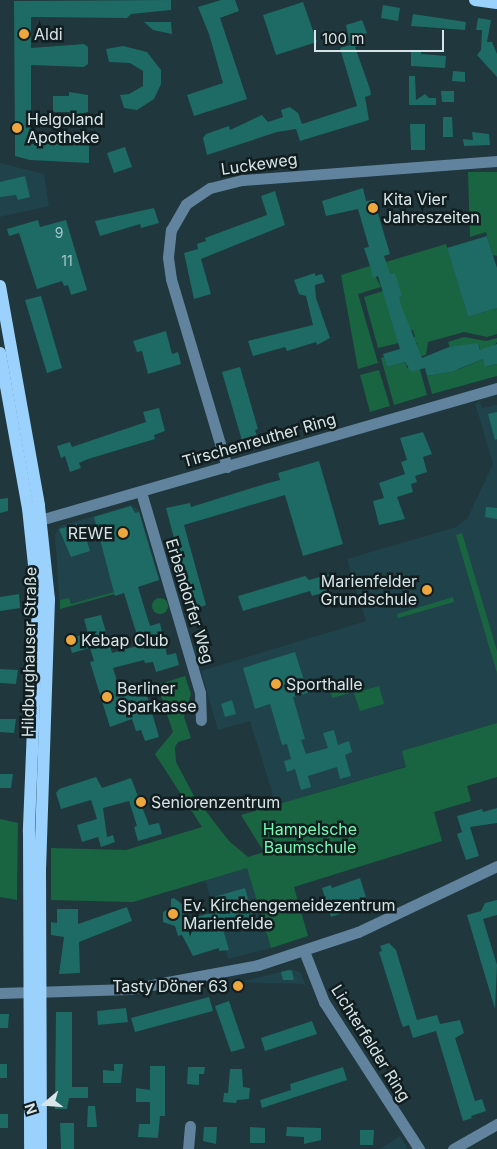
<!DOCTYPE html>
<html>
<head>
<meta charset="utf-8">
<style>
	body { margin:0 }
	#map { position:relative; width:497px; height:1149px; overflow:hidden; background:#1f373d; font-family:Inter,sans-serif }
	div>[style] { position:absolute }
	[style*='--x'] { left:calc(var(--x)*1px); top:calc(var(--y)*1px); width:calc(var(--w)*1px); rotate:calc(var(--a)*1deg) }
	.built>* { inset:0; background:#20424a }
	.green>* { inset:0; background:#1a6541 }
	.round { border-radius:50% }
	.building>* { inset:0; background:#1d6b64 }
	.minor>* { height:11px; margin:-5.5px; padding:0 5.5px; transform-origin:5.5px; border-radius:5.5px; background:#61839e }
	.major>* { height:12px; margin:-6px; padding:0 6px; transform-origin:6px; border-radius:6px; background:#9ad1fd }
	.dots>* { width:14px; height:14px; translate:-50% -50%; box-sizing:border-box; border:2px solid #121d1f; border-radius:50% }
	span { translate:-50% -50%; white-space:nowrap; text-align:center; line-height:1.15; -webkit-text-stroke:5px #121d1f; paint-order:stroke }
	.number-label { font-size:14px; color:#a8c6c7 }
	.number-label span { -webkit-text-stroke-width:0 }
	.poi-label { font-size:16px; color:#d7e5e8 }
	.left { translate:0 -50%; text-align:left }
	.right { translate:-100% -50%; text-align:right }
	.street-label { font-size:16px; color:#d7e5e8 }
	.park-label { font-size:16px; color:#76fbb5 }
	.north { position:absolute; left:20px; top:1079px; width:50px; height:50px; -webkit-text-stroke:4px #121d1f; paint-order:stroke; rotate:252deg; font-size:14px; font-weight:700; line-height:20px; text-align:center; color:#d7e5e8 }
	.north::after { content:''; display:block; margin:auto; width:18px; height:22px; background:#d7e5e8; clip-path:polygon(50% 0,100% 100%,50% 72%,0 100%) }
	.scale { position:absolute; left:314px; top:30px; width:130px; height:22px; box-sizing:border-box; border:2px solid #d7e5e8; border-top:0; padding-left:6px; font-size:15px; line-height:18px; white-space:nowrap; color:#d7e5e8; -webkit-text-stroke:4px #121d1f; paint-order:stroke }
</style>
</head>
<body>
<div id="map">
	<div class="built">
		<i style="clip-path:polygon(0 163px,44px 174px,49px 206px,0 217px)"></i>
		<i style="clip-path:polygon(480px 402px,482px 408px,497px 405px,497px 723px,403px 751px,407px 766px,276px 805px,250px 721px,218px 730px,201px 671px,366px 621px,347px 559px,456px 527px,467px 519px,493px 464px,475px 403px)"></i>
		<i style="clip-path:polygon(131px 505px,139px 510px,160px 580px,60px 609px,55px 535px,60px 526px)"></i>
		<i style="clip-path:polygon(247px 868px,271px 948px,228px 959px,205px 880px)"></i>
		<i style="clip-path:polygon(292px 969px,301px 973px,307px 989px,304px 984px,241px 982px)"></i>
		<i style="clip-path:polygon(400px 1136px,408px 1149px,380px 1149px)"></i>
	</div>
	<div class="green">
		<i style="clip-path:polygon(468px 172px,497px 172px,497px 256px,493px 255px,486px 232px,470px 237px)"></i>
		<i style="clip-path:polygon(446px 244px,468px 317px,497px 308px,497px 334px,487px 337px,464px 332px,428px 342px,426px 355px,418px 357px,417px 343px,412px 344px,411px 338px,415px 337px,413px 330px,410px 331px,398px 300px,398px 297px,402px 296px,397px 290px,395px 273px,386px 275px,386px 262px)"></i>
		<i style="clip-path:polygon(370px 266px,381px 287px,358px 294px,378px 363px,358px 369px,341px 275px)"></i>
		<i style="clip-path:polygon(383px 291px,399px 343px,378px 348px,364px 297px)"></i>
		<i style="clip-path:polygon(464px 337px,486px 341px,497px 338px,497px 342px,492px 348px,481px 351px,478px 343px,451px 351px,448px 342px)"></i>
		<i style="clip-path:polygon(384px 357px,387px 367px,405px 362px,407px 368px,419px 366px,427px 395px,394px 405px,381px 358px)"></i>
		<i style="clip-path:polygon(483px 359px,486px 367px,497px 364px,497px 376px,432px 394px,427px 376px,451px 372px,450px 368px,456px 366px,457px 370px)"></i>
		<i style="clip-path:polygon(379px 370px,390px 406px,370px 412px,360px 375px)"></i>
		<i style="clip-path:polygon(462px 533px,497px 651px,497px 673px,456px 535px)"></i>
		<i style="clip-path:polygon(114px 592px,115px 594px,60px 609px,60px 600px,69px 598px,71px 604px)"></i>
		<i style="clip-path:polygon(453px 597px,454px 602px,398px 618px,397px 614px)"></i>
		<i class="round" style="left:152px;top:598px;width:16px;height:16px"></i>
		<i style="clip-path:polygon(185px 676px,191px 694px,184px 717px,191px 738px,178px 742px,175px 747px,176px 762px,194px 796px,229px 841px,248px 857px,264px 852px,241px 815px,406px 767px,402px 751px,497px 723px,497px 777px,467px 786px,471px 801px,434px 812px,442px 841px,294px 887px,308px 936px,271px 948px,247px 868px,133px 902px,51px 900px,51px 848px,126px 850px,202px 827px,155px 754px,173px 732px,157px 685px)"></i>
		<i style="clip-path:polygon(363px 682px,365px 689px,332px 698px,331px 692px)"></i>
		<i style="clip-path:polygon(379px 686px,384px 704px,360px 711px,354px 693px)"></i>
		<i style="clip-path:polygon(0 819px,18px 823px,17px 900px,0 897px)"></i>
	</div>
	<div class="building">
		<i style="clip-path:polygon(171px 0,171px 10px,131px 14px,127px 18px,31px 17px,31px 48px,84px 44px,88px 47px,88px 64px,84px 67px,31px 65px,31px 144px,89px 140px,89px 163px,30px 160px,15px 156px,14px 1px)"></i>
		<i style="clip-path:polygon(221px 0,235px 0,239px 11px,220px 18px,247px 99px,194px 116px,187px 95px,223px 83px,209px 34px,198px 7px)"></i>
		<i style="clip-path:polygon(303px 2px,317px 42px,276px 55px,263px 15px)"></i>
		<i style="clip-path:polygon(383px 5px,400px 8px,398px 21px,381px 18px)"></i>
		<i style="clip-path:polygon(413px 14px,466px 22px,465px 30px,411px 26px)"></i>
		<i style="clip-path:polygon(478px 18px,491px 20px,487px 42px,492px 42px,497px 54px,497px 77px,477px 55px,481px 50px,482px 30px,476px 30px)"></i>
		<i style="clip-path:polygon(362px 20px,367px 33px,361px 35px,363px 44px,355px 47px,370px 89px,371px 95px,365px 97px,369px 120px,300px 141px,296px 129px,277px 132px,207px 155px,203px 138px,206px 134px,229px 126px,230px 130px,262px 115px,268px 122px,283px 117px,281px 110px,290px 107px,298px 113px,302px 124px,357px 106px,340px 48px,350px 45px,346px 25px)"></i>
		<i style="clip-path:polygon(144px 22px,171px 22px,172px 34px,153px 30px)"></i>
		<i style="clip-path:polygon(123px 46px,147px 52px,161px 70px,161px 84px,154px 99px,137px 110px,124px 108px,120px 95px,129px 94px,143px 86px,143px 71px,130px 63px,109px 62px,106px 49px)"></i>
		<i style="clip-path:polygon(411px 50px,421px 50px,421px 54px,446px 56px,445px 68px,411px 66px)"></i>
		<i style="clip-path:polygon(453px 71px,465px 72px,465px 82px,452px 81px)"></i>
		<i style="clip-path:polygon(409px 76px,415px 76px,416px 100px,425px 94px,429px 98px,436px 98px,436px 105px,409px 105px)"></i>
		<i style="clip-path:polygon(441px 91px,454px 91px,454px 102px,442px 102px)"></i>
		<i style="clip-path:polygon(69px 92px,88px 95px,88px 112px,70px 116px,70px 112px,53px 112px,53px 96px,69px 96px)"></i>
		<i style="clip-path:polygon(443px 117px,452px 117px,453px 137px,443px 137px)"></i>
		<i style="clip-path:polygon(410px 124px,425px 124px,425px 150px,411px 150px)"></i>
		<i style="clip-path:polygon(472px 132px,489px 134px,490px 145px,464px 146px,463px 139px,473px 140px)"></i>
		<i style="clip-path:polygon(125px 147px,132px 167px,114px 173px,107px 153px)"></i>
		<i style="clip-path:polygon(25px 176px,30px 197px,18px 200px,16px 195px,0 197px,0 182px)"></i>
		<i style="clip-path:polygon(363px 188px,366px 201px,374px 200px,390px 254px,384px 256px,390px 274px,395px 273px,402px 296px,399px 297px,401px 305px,422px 358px,449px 347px,478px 343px,480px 350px,497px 344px,497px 364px,485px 367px,483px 359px,451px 372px,427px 376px,425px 368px,411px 372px,405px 362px,387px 367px,383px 354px,400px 349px,378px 276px,373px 278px,370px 266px,364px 248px,369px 247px,358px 209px,326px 216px,322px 201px)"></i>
		<i style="clip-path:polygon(275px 191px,285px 225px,201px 259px,211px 294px,194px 299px,184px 253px,198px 249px,197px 244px,206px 241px,205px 238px,267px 215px,261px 196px)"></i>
		<i style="clip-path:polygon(154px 208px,159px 223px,141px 228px,140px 224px,100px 236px,95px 221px)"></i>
		<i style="clip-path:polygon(38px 220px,40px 227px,66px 220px,87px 290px,71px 295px,68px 285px,64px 286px,62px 281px,37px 289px,19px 233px,9px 236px,7px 229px)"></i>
		<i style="clip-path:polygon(487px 236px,497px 268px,497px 308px,468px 317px,447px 248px)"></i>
		<i style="clip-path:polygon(315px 273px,315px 276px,322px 274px,325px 282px,315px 285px,316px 298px,330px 338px,317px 345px,316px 342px,287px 351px,285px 347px,253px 356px,248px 341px,313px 325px,306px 296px,299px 294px,294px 280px)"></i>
		<i style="clip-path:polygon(41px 296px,62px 368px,47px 373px,25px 300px)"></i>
		<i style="clip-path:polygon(166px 331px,172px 354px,178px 352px,181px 364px,148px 374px,142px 351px,137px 352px,133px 341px)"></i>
		<i style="clip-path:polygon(240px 367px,258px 429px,255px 430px,258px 439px,243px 444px,222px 372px)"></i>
		<i style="clip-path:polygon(159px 408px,165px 431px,154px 435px,155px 439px,88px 459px,79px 463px,81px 468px,70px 472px,65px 456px,61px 458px,57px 446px,70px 442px,72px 447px,146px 422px,143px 412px)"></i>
		<i style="clip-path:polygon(497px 412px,497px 439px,495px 440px,488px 414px)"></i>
		<i style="clip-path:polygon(423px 432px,432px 454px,423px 457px,427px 472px,415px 476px,417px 482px,411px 484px,413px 492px,397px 497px,405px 519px,379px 525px,373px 501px,384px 498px,379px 483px,405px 474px,401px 462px,407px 460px,400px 438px)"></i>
		<i style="clip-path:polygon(319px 461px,343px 544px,303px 556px,285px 495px,184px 525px,206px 605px,193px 610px,166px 508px,190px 503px,191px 507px,265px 484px,280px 480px,278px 473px)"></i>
		<i style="clip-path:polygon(8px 498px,8px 511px,0 513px,0 499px)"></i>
		<i style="clip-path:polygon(131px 506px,135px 513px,139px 512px,159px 580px,138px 587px,150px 626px,160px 623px,167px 655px,176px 653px,179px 665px,156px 672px,153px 662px,145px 663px,144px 660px,113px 668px,122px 696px,146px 692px,159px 737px,145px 741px,141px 730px,136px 731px,132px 719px,110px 727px,90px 662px,94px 661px,90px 648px,72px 653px,68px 639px,88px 633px,84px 619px,101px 615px,112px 653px,140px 645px,124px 593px,115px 596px,94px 517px)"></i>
		<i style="clip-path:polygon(486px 507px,497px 508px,497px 519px,485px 517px)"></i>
		<i style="clip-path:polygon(77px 524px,80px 535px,85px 534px,90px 551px,71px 557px,59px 529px)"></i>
		<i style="clip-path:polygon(330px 574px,334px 587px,329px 591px,312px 596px,310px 591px,243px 611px,238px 596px,305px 576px,309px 580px)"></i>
		<i style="clip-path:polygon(19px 594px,20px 608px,0 611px,0 597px)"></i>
		<i style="clip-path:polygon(295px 652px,308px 693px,293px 697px,305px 739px,301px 740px,306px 754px,328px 748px,323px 733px,334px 730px,338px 745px,349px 741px,352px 752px,345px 755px,351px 776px,340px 779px,337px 767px,308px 776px,311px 787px,301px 790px,295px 769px,287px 772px,284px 761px,291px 759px,287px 744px,282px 745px,270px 704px,255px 709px,243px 668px)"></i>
		<i style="clip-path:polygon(0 669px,18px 670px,16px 684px,0 683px)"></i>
		<i style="clip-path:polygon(232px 700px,236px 714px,225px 717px,221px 704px)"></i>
		<i style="clip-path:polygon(0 719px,16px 719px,14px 733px,0 732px)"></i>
		<i style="clip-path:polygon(0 774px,13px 774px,11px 788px,0 788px)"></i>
		<i style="clip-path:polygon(96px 777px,102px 788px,131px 778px,149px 825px,159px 823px,162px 834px,138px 841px,134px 827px,137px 826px,129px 801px,103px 808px,107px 837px,113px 835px,115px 842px,101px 847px,98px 837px,82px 842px,77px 825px,97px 819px,91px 800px,61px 809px,56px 793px,59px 789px)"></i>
		<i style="clip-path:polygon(497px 808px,497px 823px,470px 827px,479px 856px,466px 860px,457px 834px,462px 832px,457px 816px,482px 809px,483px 812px)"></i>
		<i style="clip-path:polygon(360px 878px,368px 904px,331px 917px,322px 888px,331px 885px,332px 888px)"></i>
		<i style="clip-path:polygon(245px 888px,253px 916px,221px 922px,229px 950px,219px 951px,219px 948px,193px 956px,182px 935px,178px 936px,175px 926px,163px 922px,163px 912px,171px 908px,171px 899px,174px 898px,183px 905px,185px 920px,214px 912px,210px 898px)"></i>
		<i style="clip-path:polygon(497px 900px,497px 915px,483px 919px,497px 965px,495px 1009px,467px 915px,481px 911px,485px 903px)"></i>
		<i style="clip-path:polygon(127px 907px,132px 921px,79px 942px,80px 973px,59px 974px,64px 937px,51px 935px,51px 922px,57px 923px,57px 909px,78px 909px,78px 924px)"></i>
		<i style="clip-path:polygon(389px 943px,396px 950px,417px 1020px,437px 1015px,440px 1024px,460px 1020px,464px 1033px,455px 1038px,475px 1101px,482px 1099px,486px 1111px,471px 1116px,472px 1118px,463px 1121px,436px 1031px,413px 1038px,409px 1025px,403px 1027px,401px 1022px,379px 952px,382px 951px,380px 946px)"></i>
		<i style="clip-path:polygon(289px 970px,292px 971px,294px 980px,283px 980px,281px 972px)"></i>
		<i style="clip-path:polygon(209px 997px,213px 1011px,135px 1032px,131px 1018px)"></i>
		<i style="clip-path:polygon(229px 1001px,245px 1048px,231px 1052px,215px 1006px)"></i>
		<i style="clip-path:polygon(126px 1008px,128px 1022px,98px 1025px,97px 1011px)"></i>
		<i style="clip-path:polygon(56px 1012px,72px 1012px,72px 1087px,88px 1087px,88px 1098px,69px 1098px,67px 1109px,55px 1109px)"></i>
		<i style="clip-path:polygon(0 1014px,9px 1014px,8px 1028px,0 1028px)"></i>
		<i style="clip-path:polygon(312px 1021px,317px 1034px,265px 1051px,261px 1038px)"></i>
		<i style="clip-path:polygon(0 1064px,7px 1064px,7px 1078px,0 1078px)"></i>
		<i style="clip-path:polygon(114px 1064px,123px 1064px,121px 1083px,103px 1083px,103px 1070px,114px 1071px)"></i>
		<i style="clip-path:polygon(150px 1066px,165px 1066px,165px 1116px,160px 1116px,158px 1138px,138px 1137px,139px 1124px,150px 1124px,150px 1102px,136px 1102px,136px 1088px,150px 1090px)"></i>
		<i style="clip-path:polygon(188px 1067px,205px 1067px,204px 1074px,199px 1074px,199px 1085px,187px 1084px)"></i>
		<i style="clip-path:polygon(343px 1067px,347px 1080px,262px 1108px,260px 1100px,291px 1090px,290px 1084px)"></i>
		<i style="clip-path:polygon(230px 1069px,242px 1069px,243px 1087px,250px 1088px,249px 1099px,237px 1100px,236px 1103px,223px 1102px,224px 1093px,228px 1093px)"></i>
		<i style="clip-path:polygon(88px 1106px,95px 1106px,97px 1127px,87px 1127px)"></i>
		<i style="clip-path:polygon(0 1114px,8px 1114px,8px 1128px,0 1128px)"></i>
		<i style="clip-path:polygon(60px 1123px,74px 1123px,74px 1149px,61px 1149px)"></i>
		<i style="clip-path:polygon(204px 1127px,217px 1127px,216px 1144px,203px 1141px)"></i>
		<i style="clip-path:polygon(250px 1127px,265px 1128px,265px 1143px,250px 1143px)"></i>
		<i style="clip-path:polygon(287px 1127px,321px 1128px,321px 1140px,304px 1144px,304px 1137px,286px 1136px)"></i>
		<i style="clip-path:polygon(360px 1130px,374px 1130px,373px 1145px,360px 1145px)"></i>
	</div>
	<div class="minor">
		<i style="--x:227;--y:467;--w:196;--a:-106.6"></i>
		<i style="--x:171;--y:279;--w:22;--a:-98"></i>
		<i style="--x:168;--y:257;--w:27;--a:-84"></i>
		<i style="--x:171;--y:230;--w:30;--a:-60"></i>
		<i style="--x:186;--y:204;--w:29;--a:-34"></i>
		<i style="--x:210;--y:188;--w:34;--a:-14"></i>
		<i style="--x:243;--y:180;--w:255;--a:-4.3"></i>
		<i style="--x:141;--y:492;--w:209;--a:73.6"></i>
		<i style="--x:200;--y:693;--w:27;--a:88"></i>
		<i style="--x:33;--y:522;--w:483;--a:-16.1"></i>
		<i style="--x:304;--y:951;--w:55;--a:68.6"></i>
		<i style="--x:324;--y:1002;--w:175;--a:57.1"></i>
		<i style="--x:0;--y:993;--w:130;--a:-1.8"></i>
		<i style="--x:130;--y:989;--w:130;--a:-10.6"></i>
		<i style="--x:258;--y:965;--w:105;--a:-18.3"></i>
		<i style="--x:358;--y:932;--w:154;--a:-25.4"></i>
		<i style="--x:188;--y:1149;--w:23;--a:-85"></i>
		<i style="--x:453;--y:1149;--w:51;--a:-29.6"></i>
	</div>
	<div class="major">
		<i style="--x:475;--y:0;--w:22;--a:8"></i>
		<i style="--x:0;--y:286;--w:223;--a:79.9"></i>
		<i style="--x:39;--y:506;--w:94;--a:83.9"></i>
		<i style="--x:49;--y:599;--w:268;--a:91.9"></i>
		<i style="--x:40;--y:867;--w:282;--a:89.8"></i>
		<i style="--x:0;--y:353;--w:158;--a:79.8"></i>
		<i style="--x:28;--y:508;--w:96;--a:84"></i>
		<i style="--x:38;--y:603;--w:229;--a:92.3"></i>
		<i style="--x:29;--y:832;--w:317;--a:89.8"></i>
	</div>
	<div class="dots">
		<i style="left:24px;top:34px;background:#eea73d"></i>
		<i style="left:17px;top:128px;background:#eea73d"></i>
		<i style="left:373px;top:208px;background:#eea73d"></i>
		<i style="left:123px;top:533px;background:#eea73d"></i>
		<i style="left:427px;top:590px;background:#eea73d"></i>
		<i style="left:71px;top:640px;background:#eea73d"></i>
		<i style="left:276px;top:684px;background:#eea73d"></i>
		<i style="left:107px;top:697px;background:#eea73d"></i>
		<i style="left:141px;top:802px;background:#eea73d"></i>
		<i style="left:173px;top:914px;background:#eea73d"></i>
		<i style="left:238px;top:986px;background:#eea73d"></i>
	</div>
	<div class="number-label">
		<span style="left:59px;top:233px">9</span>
		<span style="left:67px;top:261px">11</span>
	</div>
	<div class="poi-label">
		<span class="left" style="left:34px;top:34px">Aldi</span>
		<span class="left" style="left:27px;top:128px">Helgoland<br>Apotheke</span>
		<span class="left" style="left:383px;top:208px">Kita Vier<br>Jahreszeiten</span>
		<span class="right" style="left:113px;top:533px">REWE</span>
		<span class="right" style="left:417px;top:590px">Marienfelder<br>Grundschule</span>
		<span class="left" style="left:81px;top:640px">Kebap Club</span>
		<span class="left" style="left:286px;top:684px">Sporthalle</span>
		<span class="left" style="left:117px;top:697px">Berliner<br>Sparkasse</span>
		<span class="left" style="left:151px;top:802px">Seniorenzentrum</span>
		<span class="left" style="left:183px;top:914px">Ev. Kirchengemeidezentrum<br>Marienfelde</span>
		<span class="right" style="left:228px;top:986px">Tasty Döner 63</span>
	</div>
	<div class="street-label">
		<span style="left:259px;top:164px;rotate:-8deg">Luckeweg</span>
		<span style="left:259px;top:440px;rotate:-16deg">Tirschenreuther Ring</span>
		<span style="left:190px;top:601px;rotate:73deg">Erbendorfer Weg</span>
		<span style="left:29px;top:652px;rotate:-89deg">Hildburghauser Straße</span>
		<span style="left:371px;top:1043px;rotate:58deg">Lichterfelder Ring</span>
	</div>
	<div class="park-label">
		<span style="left:310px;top:838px">Hampelsche<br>Baumschule</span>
	</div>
	<div class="north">N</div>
	<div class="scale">100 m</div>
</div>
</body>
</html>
